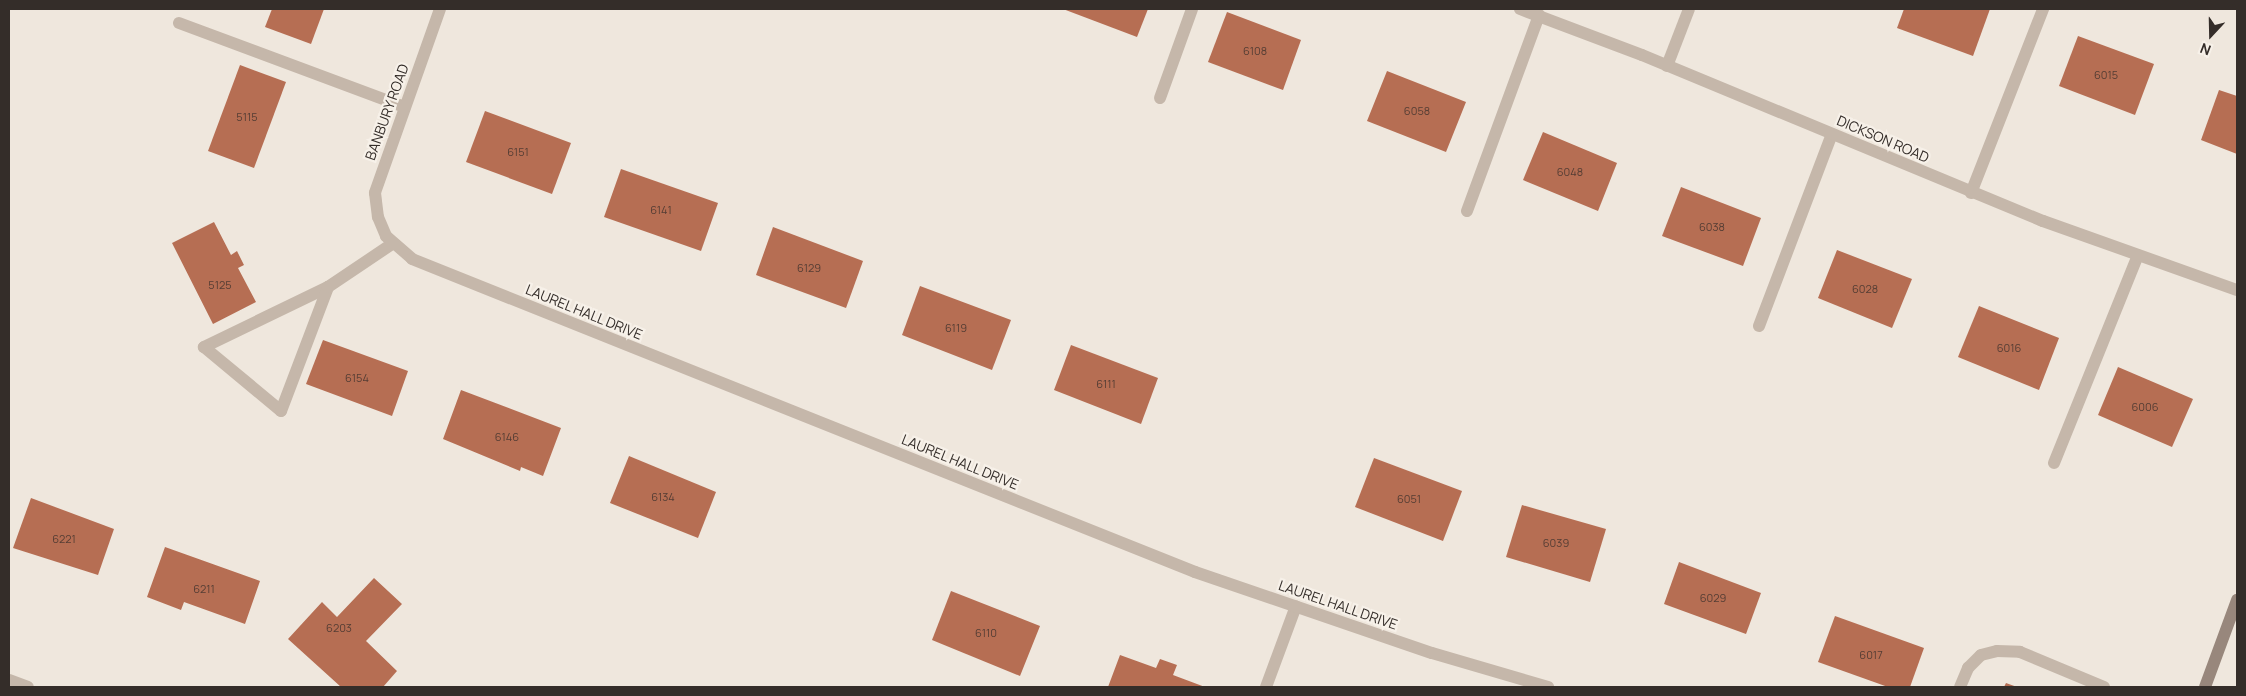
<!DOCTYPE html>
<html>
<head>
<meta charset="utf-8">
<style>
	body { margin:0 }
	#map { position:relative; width:2246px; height:696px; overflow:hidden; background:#efe7dd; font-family:Manrope,sans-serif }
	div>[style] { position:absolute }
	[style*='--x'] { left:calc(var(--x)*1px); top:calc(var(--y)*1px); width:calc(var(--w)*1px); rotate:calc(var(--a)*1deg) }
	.building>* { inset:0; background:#b66e53 }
	.lane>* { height:12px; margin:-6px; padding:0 6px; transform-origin:6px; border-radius:6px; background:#c5b7aa }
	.street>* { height:12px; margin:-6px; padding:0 6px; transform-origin:6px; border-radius:6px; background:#c5b7aa }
	.secondary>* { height:12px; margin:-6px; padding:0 6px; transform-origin:6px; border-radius:6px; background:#98877c }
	span { translate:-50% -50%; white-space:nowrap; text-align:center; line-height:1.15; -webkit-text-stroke:4.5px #f7f1e9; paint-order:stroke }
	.number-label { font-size:11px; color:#543d34 }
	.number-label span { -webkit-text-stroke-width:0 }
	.street-label { font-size:14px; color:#342d29 }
	.frame { position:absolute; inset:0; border:10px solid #342d29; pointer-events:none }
	.north { position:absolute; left:2186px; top:10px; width:50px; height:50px; -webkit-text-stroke:4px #f7f1e9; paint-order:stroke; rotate:201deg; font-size:14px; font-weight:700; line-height:20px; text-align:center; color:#342d29 }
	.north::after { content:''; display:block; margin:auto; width:18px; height:22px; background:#342d29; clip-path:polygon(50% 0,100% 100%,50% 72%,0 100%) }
</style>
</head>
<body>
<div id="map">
	<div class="building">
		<i style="clip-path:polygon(272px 9px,324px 9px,311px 44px,265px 27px)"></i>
		<i style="clip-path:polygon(1063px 9px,1148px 9px,1137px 37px)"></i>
		<i style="clip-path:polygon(1904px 9px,1990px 9px,1973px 56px,1897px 28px)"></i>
		<i style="clip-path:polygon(1227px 12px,1301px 40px,1283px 90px,1208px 62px)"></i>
		<i style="clip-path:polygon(2078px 36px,2154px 64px,2135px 115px,2059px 86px)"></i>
		<i style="clip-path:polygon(240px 65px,286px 82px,254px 168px,208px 151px)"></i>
		<i style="clip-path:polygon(1387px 71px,1466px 102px,1446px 152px,1367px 121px)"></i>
		<i style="clip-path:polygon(2219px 90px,2237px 96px,2237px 154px,2201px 140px)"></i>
		<i style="clip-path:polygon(485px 111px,571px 143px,552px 194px,466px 162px)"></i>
		<i style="clip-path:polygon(1543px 132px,1617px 163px,1598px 211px,1523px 180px)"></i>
		<i style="clip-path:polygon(621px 169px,718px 203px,701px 251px,604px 217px)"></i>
		<i style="clip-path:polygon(1681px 187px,1761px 218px,1743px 266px,1662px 236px)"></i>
		<i style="clip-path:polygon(214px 222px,231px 255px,237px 251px,244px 265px,238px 268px,256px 302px,213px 324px,172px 243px)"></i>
		<i style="clip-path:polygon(773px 227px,863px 261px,846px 308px,756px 275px)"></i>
		<i style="clip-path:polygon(1837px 250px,1912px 279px,1892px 328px,1818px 298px)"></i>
		<i style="clip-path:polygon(920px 286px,1011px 320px,992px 370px,902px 335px)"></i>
		<i style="clip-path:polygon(1979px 306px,2059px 338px,2039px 390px,1958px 357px)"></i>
		<i style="clip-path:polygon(323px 340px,408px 371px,392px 416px,306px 384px)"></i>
		<i style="clip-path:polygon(1071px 345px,1158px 378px,1141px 424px,1054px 390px)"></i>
		<i style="clip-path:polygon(2118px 367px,2193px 399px,2172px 447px,2098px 415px)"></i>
		<i style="clip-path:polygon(461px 390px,561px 428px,543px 476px,521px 467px,520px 471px,443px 439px)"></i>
		<i style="clip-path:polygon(629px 456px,716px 492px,698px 538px,610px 503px)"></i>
		<i style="clip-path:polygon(1374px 458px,1462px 491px,1443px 541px,1355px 507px)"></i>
		<i style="clip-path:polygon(31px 498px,114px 529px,98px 575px,13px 548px)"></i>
		<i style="clip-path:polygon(1522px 505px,1606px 529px,1590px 582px,1506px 557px)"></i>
		<i style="clip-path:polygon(165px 547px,260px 581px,245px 624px,184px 602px,181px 610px,147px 597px)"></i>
		<i style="clip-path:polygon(1679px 562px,1761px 593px,1746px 634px,1664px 604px)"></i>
		<i style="clip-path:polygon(374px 578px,402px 604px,366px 641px,397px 671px,383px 687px,341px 687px,288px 639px,322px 602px,337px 617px)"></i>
		<i style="clip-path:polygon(951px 591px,1040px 626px,1020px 676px,932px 640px)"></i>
		<i style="clip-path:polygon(1835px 616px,1924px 648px,1910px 687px,1888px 687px,1818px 662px)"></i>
		<i style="clip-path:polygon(1120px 655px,1156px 668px,1160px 659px,1177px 665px,1173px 675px,1205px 687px,1108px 687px)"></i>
		<i style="clip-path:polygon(2006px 683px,2017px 687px,2004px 687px)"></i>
	</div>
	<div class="lane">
		<i style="--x:179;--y:23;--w:241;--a:20.4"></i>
		<i style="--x:1667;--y:66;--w:61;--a:-68.9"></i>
		<i style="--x:1160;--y:98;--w:95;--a:-70.2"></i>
		<i style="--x:1971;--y:193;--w:198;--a:-68.6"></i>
		<i style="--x:1467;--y:211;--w:209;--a:-69.8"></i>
		<i style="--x:328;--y:287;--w:138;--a:154.2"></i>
		<i style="--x:204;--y:347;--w:100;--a:39.7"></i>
		<i style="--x:281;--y:411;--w:133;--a:-69.2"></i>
		<i style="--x:328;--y:287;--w:77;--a:-33.9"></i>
		<i style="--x:1759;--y:326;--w:205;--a:-69.2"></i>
		<i style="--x:2054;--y:463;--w:224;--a:-68"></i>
		<i style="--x:1266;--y:687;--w:86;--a:-69.7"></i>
		<i style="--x:1960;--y:687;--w:21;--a:-67"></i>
		<i style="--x:1968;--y:668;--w:18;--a:-45"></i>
		<i style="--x:1981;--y:655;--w:16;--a:-14"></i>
		<i style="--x:1997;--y:651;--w:23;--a:2"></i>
		<i style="--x:2020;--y:652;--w:91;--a:22.6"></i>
	</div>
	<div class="street">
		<i style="--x:440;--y:9;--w:195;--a:109.5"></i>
		<i style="--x:375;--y:193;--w:24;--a:83"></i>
		<i style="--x:378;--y:217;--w:21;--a:67"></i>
		<i style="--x:386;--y:236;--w:35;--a:41"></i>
		<i style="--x:412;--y:259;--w:843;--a:21.79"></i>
		<i style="--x:1195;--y:572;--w:250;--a:18.9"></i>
		<i style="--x:1432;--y:653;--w:121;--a:16.3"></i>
		<i style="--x:1520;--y:9;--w:130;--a:20.7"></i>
		<i style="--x:1642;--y:55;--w:434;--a:22.5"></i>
		<i style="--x:2043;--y:221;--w:206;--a:19.6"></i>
		<i style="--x:9;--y:680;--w:20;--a:20"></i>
	</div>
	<div class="secondary">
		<i style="--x:2205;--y:687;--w:93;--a:-69.8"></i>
	</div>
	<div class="number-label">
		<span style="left:1255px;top:51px">6108</span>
		<span style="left:2106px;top:75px">6015</span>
		<span style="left:1417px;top:111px">6058</span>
		<span style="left:247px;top:117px">5115</span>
		<span style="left:518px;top:152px">6151</span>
		<span style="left:1570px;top:172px">6048</span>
		<span style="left:661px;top:210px">6141</span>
		<span style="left:1712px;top:227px">6038</span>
		<span style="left:809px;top:268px">6129</span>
		<span style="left:220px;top:285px">5125</span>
		<span style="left:1865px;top:289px">6028</span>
		<span style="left:956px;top:328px">6119</span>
		<span style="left:2009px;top:348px">6016</span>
		<span style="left:357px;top:378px">6154</span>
		<span style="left:1106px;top:384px">6111</span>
		<span style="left:2145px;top:407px">6006</span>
		<span style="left:507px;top:437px">6146</span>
		<span style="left:663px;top:497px">6134</span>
		<span style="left:1409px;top:499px">6051</span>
		<span style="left:64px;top:539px">6221</span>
		<span style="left:1556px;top:543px">6039</span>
		<span style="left:204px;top:589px">6211</span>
		<span style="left:1713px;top:598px">6029</span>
		<span style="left:339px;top:628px">6203</span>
		<span style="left:986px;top:633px">6110</span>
		<span style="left:1871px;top:655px">6017</span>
	</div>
	<div class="street-label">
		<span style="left:387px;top:112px;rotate:-70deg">BANBURY ROAD</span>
		<span style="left:1883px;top:139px;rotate:23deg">DICKSON ROAD</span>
		<span style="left:584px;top:312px;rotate:22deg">LAUREL HALL DRIVE</span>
		<span style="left:960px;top:462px;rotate:22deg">LAUREL HALL DRIVE</span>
		<span style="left:1338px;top:605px;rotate:19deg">LAUREL HALL DRIVE</span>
	</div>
	<div class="frame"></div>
	<div class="north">N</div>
</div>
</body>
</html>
